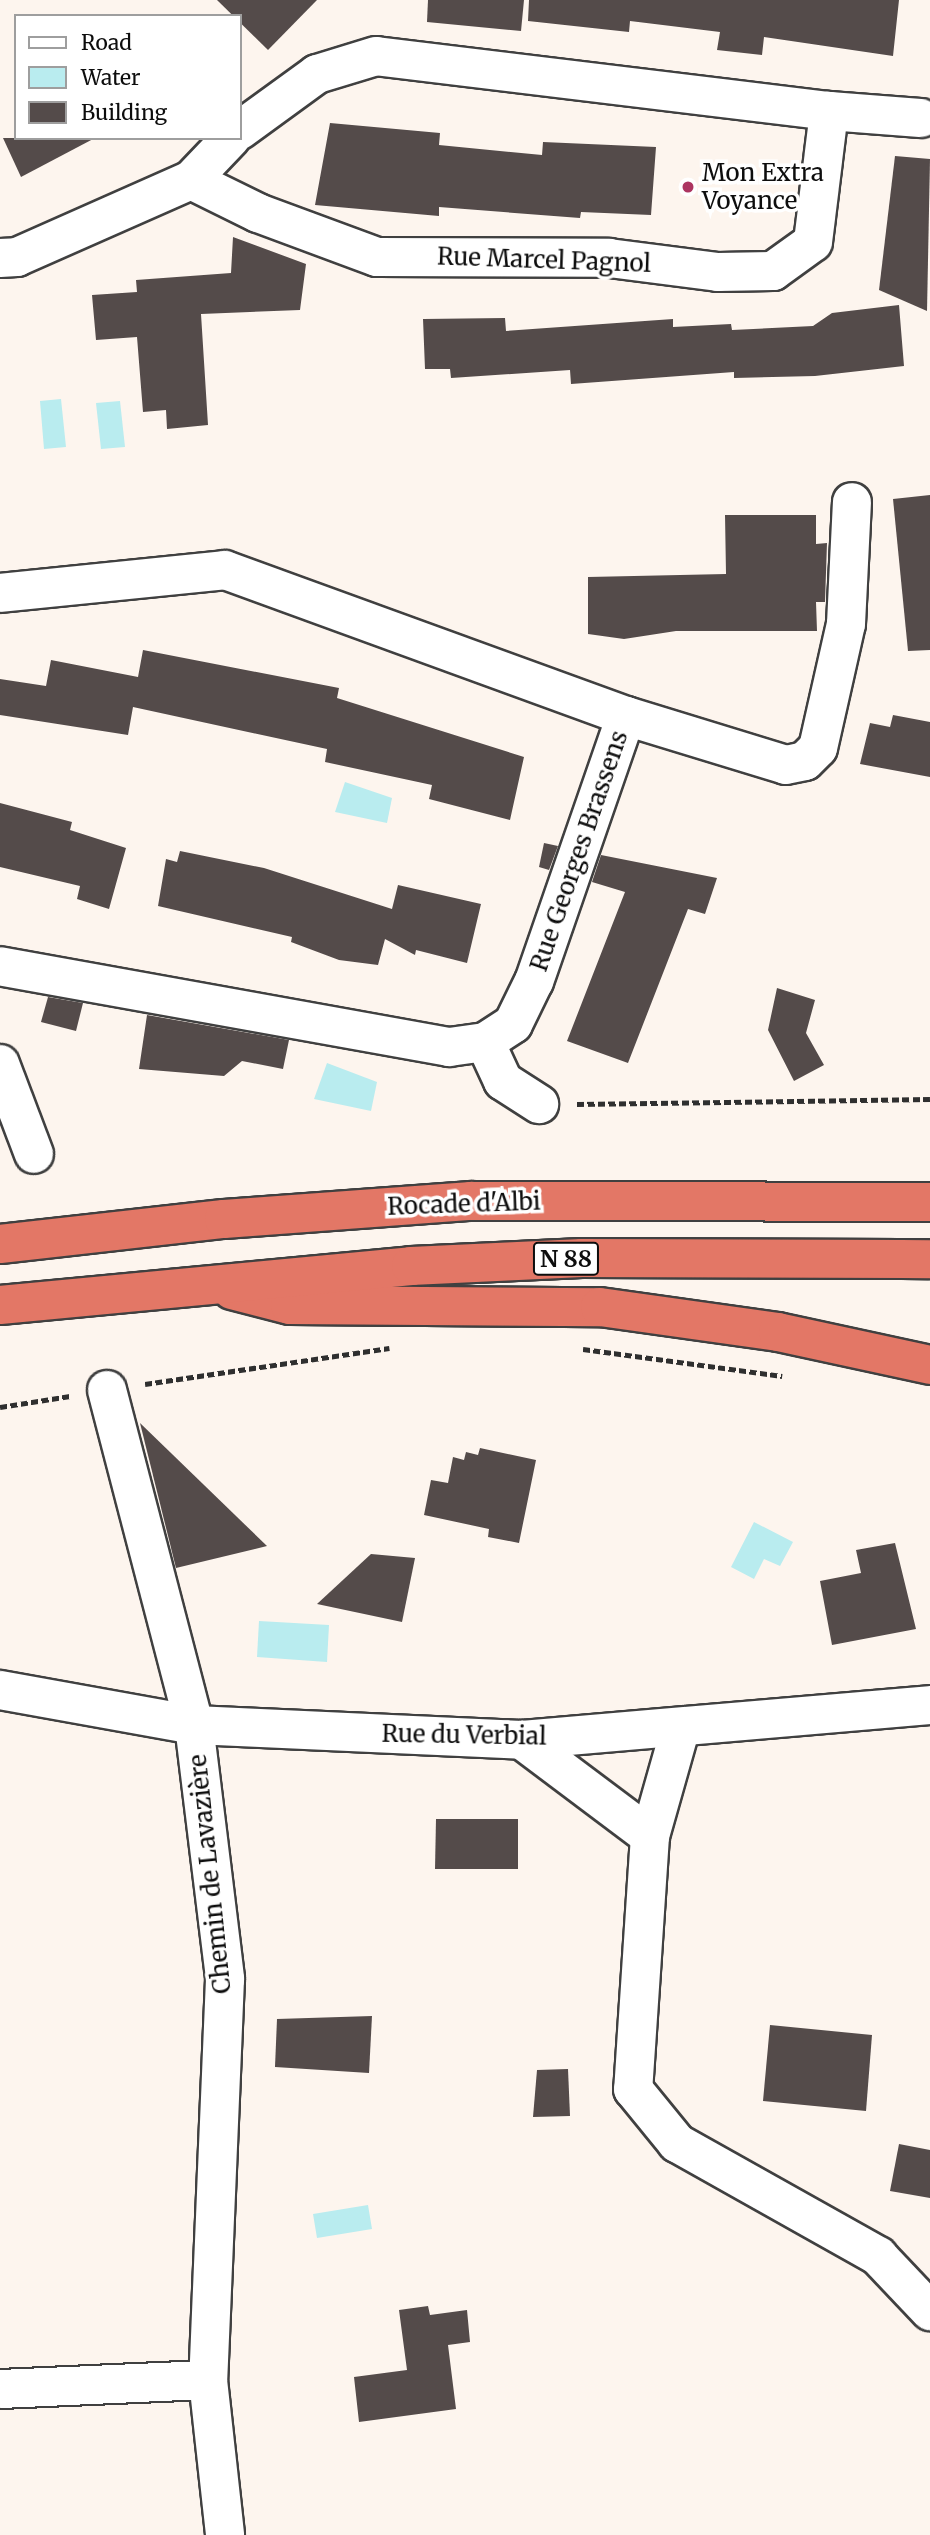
<!DOCTYPE html>
<html>
<head>
<meta charset="utf-8">
<style>
	body { margin:0 }
	#map { position:relative; width:930px; height:2535px; overflow:hidden; background:#fdf5ee; font-family:Merriweather,serif }
	div>[style] { position:absolute }
	[style*='--x'] { left:calc(var(--x)*1px); top:calc(var(--y)*1px); width:calc(var(--w)*1px); rotate:calc(var(--a)*1deg) }
	.water>* { inset:0; background:#b9ecef }
	.building>* { inset:0; background:#544b4a }
	.path>* { height:4.5px; margin-top:-2.25px; transform-origin:0; background:repeating-linear-gradient(90deg,#2f2f2f 0 7px,transparent 0 10.5px) }
	.roads { filter:drop-shadow(2px 0 #404040) drop-shadow(-2px 0 #404040) drop-shadow(0 2px #404040) drop-shadow(0 -2px #404040) }
	.minor>* { height:38px; margin:-19px; padding:0 19px; transform-origin:19px; border-radius:19px; background:#fff }
	.highway>* { height:38px; margin:-19px; padding:0 19px; transform-origin:19px; border-radius:19px; background:#e37766 }
	.dots>* { width:19px; height:19px; translate:-50% -50%; box-sizing:border-box; border:4px solid #fff; border-radius:50% }
	span { translate:-50% -50%; white-space:nowrap; text-align:center; line-height:1.15; -webkit-text-stroke:7px #fff; paint-order:stroke }
	.shield-label span { padding:2px 5px; background:#fff; border:2px solid; border-radius:5px; -webkit-text-stroke-width:0 }
	.shield-label { font-size:23px; color:#0d0d0d; font-weight:700 }
	.poi-label { font-size:24px; color:#0d0d0d }
	.left { translate:0 -50%; text-align:left }
	.street-label { font-size:24px; color:#0d0d0d }
	.legend { position:absolute; left:14px; top:14px; width:228px; height:126px; box-sizing:border-box; background:#fff; border:2px solid #9e9e9e; margin:0; padding:9px 12px; list-style:none; font-size:21px; color:#0d0d0d }
	.legend li { display:flex; align-items:center; gap:14px; height:35px }
	.legend b { width:35px; border:2px solid #9e9e9e }
</style>
</head>
<body>
<div id="map">
	<div class="water">
		<i style="clip-path:polygon(61px 399px,66px 447px,44px 449px,40px 401px)"></i>
		<i style="clip-path:polygon(120px 401px,125px 447px,101px 449px,96px 403px)"></i>
		<i style="clip-path:polygon(345px 782px,392px 798px,387px 823px,335px 812px)"></i>
		<i style="clip-path:polygon(327px 1063px,377px 1082px,371px 1111px,314px 1099px)"></i>
		<i style="clip-path:polygon(754px 1522px,793px 1542px,780px 1566px,764px 1559px,754px 1579px,731px 1567px)"></i>
		<i style="clip-path:polygon(259px 1621px,329px 1625px,327px 1662px,257px 1657px)"></i>
		<i style="clip-path:polygon(368px 2205px,372px 2229px,317px 2238px,313px 2214px)"></i>
	</div>
	<div class="building">
		<i style="clip-path:polygon(217px 0,317px 0,268px 50px)"></i>
		<i style="clip-path:polygon(428px 0,524px 0,521px 31px,427px 22px)"></i>
		<i style="clip-path:polygon(529px 0,899px 0,893px 56px,764px 37px,762px 55px,717px 50px,720px 32px,630px 21px,629px 32px,528px 21px)"></i>
		<i style="clip-path:polygon(330px 123px,440px 133px,439px 145px,542px 155px,543px 142px,656px 147px,651px 215px,581px 212px,580px 218px,439px 207px,439px 216px,315px 205px)"></i>
		<i style="clip-path:polygon(3px 138px,95px 138px,21px 177px)"></i>
		<i style="clip-path:polygon(895px 156px,930px 159px,927px 311px,879px 290px)"></i>
		<i style="clip-path:polygon(233px 237px,306px 264px,300px 310px,201px 314px,208px 425px,167px 429px,166px 410px,143px 412px,137px 337px,96px 340px,92px 295px,137px 292px,136px 280px,231px 273px)"></i>
		<i style="clip-path:polygon(899px 305px,904px 366px,815px 376px,734px 378px,734px 372px,571px 384px,570px 370px,451px 378px,450px 369px,425px 369px,423px 319px,505px 318px,506px 331px,673px 319px,673px 327px,731px 324px,732px 330px,813px 326px,832px 313px)"></i>
		<i style="clip-path:polygon(930px 495px,930px 650px,908px 651px,893px 499px)"></i>
		<i style="clip-path:polygon(725px 515px,816px 515px,816px 544px,827px 543px,825px 602px,816px 602px,817px 631px,676px 631px,624px 639px,588px 634px,588px 577px,726px 574px)"></i>
		<i style="clip-path:polygon(143px 650px,339px 688px,337px 698px,524px 757px,510px 820px,429px 799px,432px 785px,325px 762px,327px 749px,133px 707px,128px 735px,0 715px,0 679px,46px 686px,51px 660px,138px 677px)"></i>
		<i style="clip-path:polygon(893px 715px,930px 722px,930px 777px,860px 764px,870px 723px,890px 727px)"></i>
		<i style="clip-path:polygon(0 803px,72px 822px,70px 830px,126px 848px,109px 909px,77px 899px,80px 886px,0 867px)"></i>
		<i style="clip-path:polygon(544px 843px,558px 846px,549px 870px,539px 867px)"></i>
		<i style="clip-path:polygon(180px 851px,264px 868px,392px 909px,398px 885px,481px 904px,467px 963px,416px 950px,415px 955px,385px 939px,378px 965px,339px 960px,291px 942px,292px 937px,158px 906px,166px 859px,177px 862px)"></i>
		<i style="clip-path:polygon(601px 855px,717px 878px,705px 914px,688px 909px,628px 1063px,567px 1041px,625px 892px,592px 882px)"></i>
		<i style="clip-path:polygon(777px 988px,815px 1000px,806px 1033px,824px 1065px,794px 1081px,768px 1030px)"></i>
		<i style="clip-path:polygon(48px 997px,83px 1003px,76px 1031px,41px 1022px)"></i>
		<i style="clip-path:polygon(147px 1015px,289px 1040px,283px 1069px,242px 1061px,224px 1076px,139px 1069px)"></i>
		<i style="clip-path:polygon(140px 1423px,267px 1546px,176px 1568px)"></i>
		<i style="clip-path:polygon(480px 1448px,536px 1460px,519px 1543px,488px 1537px,489px 1529px,424px 1515px,431px 1480px,448px 1483px,453px 1457px,464px 1460px,466px 1452px,478px 1455px)"></i>
		<i style="clip-path:polygon(895px 1543px,916px 1629px,832px 1645px,820px 1581px,861px 1573px,856px 1550px)"></i>
		<i style="clip-path:polygon(371px 1554px,415px 1558px,402px 1622px,317px 1604px)"></i>
		<i style="clip-path:polygon(436px 1819px,518px 1819px,518px 1869px,435px 1869px)"></i>
		<i style="clip-path:polygon(372px 2016px,369px 2073px,275px 2067px,277px 2019px)"></i>
		<i style="clip-path:polygon(770px 2025px,872px 2035px,866px 2111px,763px 2101px)"></i>
		<i style="clip-path:polygon(568px 2069px,570px 2116px,533px 2117px,537px 2070px)"></i>
		<i style="clip-path:polygon(899px 2144px,930px 2150px,930px 2198px,890px 2191px)"></i>
		<i style="clip-path:polygon(428px 2306px,430px 2315px,467px 2310px,470px 2342px,448px 2345px,456px 2409px,359px 2422px,354px 2377px,407px 2370px,399px 2310px)"></i>
	</div>
	<div class="path">
		<i style="--x:577;--y:1104;--w:353;--a:-0.8"></i>
		<i style="--x:583;--y:1349;--w:201;--a:7.7"></i>
		<i style="--x:145;--y:1384;--w:247;--a:-8.4"></i>
		<i style="--x:0;--y:1407;--w:71;--a:-8.9"></i>
	</div>
	<div class="roads">
		<div class="minor">
			<i style="--x:829;--y:111;--w:92;--a:4.4"></i>
			<i style="--x:191;--y:180;--w:75;--a:26.2"></i>
			<i style="--x:258;--y:213;--w:127;--a:20.3"></i>
			<i style="--x:377;--y:257;--w:232;--a:0.2"></i>
			<i style="--x:609;--y:258;--w:110;--a:7.3"></i>
			<i style="--x:718;--y:272;--w:55;--a:-1"></i>
			<i style="--x:773;--y:271;--w:49;--a:-35.9"></i>
			<i style="--x:813;--y:242;--w:132;--a:-83"></i>
			<i style="--x:829;--y:111;--w:456;--a:-173.1"></i>
			<i style="--x:376;--y:56;--w:62;--a:163"></i>
			<i style="--x:317;--y:74;--w:95;--a:144"></i>
			<i style="--x:0;--y:258;--w:17;--a:-3"></i>
			<i style="--x:17;--y:257;--w:190;--a:-23.9"></i>
			<i style="--x:191;--y:180;--w:58;--a:-46.4"></i>
			<i style="--x:0;--y:593;--w:226;--a:-5.8"></i>
			<i style="--x:225;--y:570;--w:427;--a:20"></i>
			<i style="--x:626;--y:716;--w:281;--a:109.1"></i>
			<i style="--x:534;--y:981;--w:48;--a:116"></i>
			<i style="--x:513;--y:1024;--w:33;--a:147"></i>
			<i style="--x:485;--y:1042;--w:36;--a:172"></i>
			<i style="--x:449;--y:1047;--w:456;--a:-169.8"></i>
			<i style="--x:626;--y:716;--w:167;--a:17"></i>
			<i style="--x:786;--y:765;--w:19;--a:-12"></i>
			<i style="--x:805;--y:761;--w:18;--a:-45"></i>
			<i style="--x:818;--y:748;--w:127;--a:-77.3"></i>
			<i style="--x:846;--y:624;--w:122;--a:-87.2"></i>
			<i style="--x:485;--y:1042;--w:43;--a:65.2"></i>
			<i style="--x:503;--y:1081;--w:43;--a:32.6"></i>
			<i style="--x:0;--y:1064;--w:96;--a:69.3"></i>
			<i style="--x:107;--y:1390;--w:346;--a:75.4"></i>
			<i style="--x:194;--y:1725;--w:256;--a:83"></i>
			<i style="--x:225;--y:1979;--w:401;--a:92.4"></i>
			<i style="--x:208;--y:2380;--w:156;--a:83.7"></i>
			<i style="--x:0;--y:1690;--w:197;--a:10.2"></i>
			<i style="--x:194;--y:1725;--w:328;--a:2.6"></i>
			<i style="--x:522;--y:1740;--w:409;--a:-4.9"></i>
			<i style="--x:680;--y:1730;--w:110;--a:105.8"></i>
			<i style="--x:650;--y:1836;--w:254;--a:93.8"></i>
			<i style="--x:633;--y:2089;--w:70;--a:50.8"></i>
			<i style="--x:677;--y:2143;--w:231;--a:29.3"></i>
			<i style="--x:878;--y:2256;--w:76;--a:46.6"></i>
			<i style="--x:522;--y:1740;--w:160;--a:36.9"></i>
			<i style="--x:0;--y:2389;--w:208;--a:-2.5"></i>
		</div>
		<div class="highway">
			<i style="--x:0;--y:1244;--w:225;--a:-6.4"></i>
			<i style="--x:224;--y:1219;--w:248;--a:-4.2"></i>
			<i style="--x:471;--y:1201;--w:459;--a:0.1"></i>
			<i style="--x:232;--y:1290;--w:60;--a:14.5"></i>
			<i style="--x:290;--y:1305;--w:310;--a:0.4"></i>
			<i style="--x:600;--y:1307;--w:180;--a:8"></i>
			<i style="--x:778;--y:1332;--w:156;--a:12.2"></i>
			<i style="--x:0;--y:1305;--w:413;--a:-5.4"></i>
			<i style="--x:411;--y:1266;--w:171;--a:-2.7"></i>
			<i style="--x:582;--y:1258;--w:348;--a:0.2"></i>
		</div>
	</div>
	<div class="dots">
		<i style="left:688px;top:187px;background:#ac3561"></i>
	</div>
	<div class="shield-label">
		<span style="left:566px;top:1259px">N 88</span>
	</div>
	<div class="poi-label">
		<span class="left" style="left:702px;top:187px">Mon Extra<br>Voyance</span>
	</div>
	<div class="street-label">
		<span style="left:544px;top:260px;rotate:2deg">Rue Marcel Pagnol</span>
		<span style="left:579px;top:851px;rotate:-71deg">Rue Georges Brassens</span>
		<span style="left:464px;top:1204px;rotate:-2deg">Rocade d'Albi</span>
		<span style="left:464px;top:1735px;rotate:1deg">Rue du Verbial</span>
		<span style="left:210px;top:1874px;rotate:-96deg">Chemin de Lavazière</span>
	</div>
	<ul class="legend">
	<li><b style="height:9px;background:#fff"></b>Road</li>
	<li><b style="height:19px;background:#b9ecef"></b>Water</li>
	<li><b style="height:19px;background:#544b4a"></b>Building</li>
	</ul>
</div>
</body>
</html>
